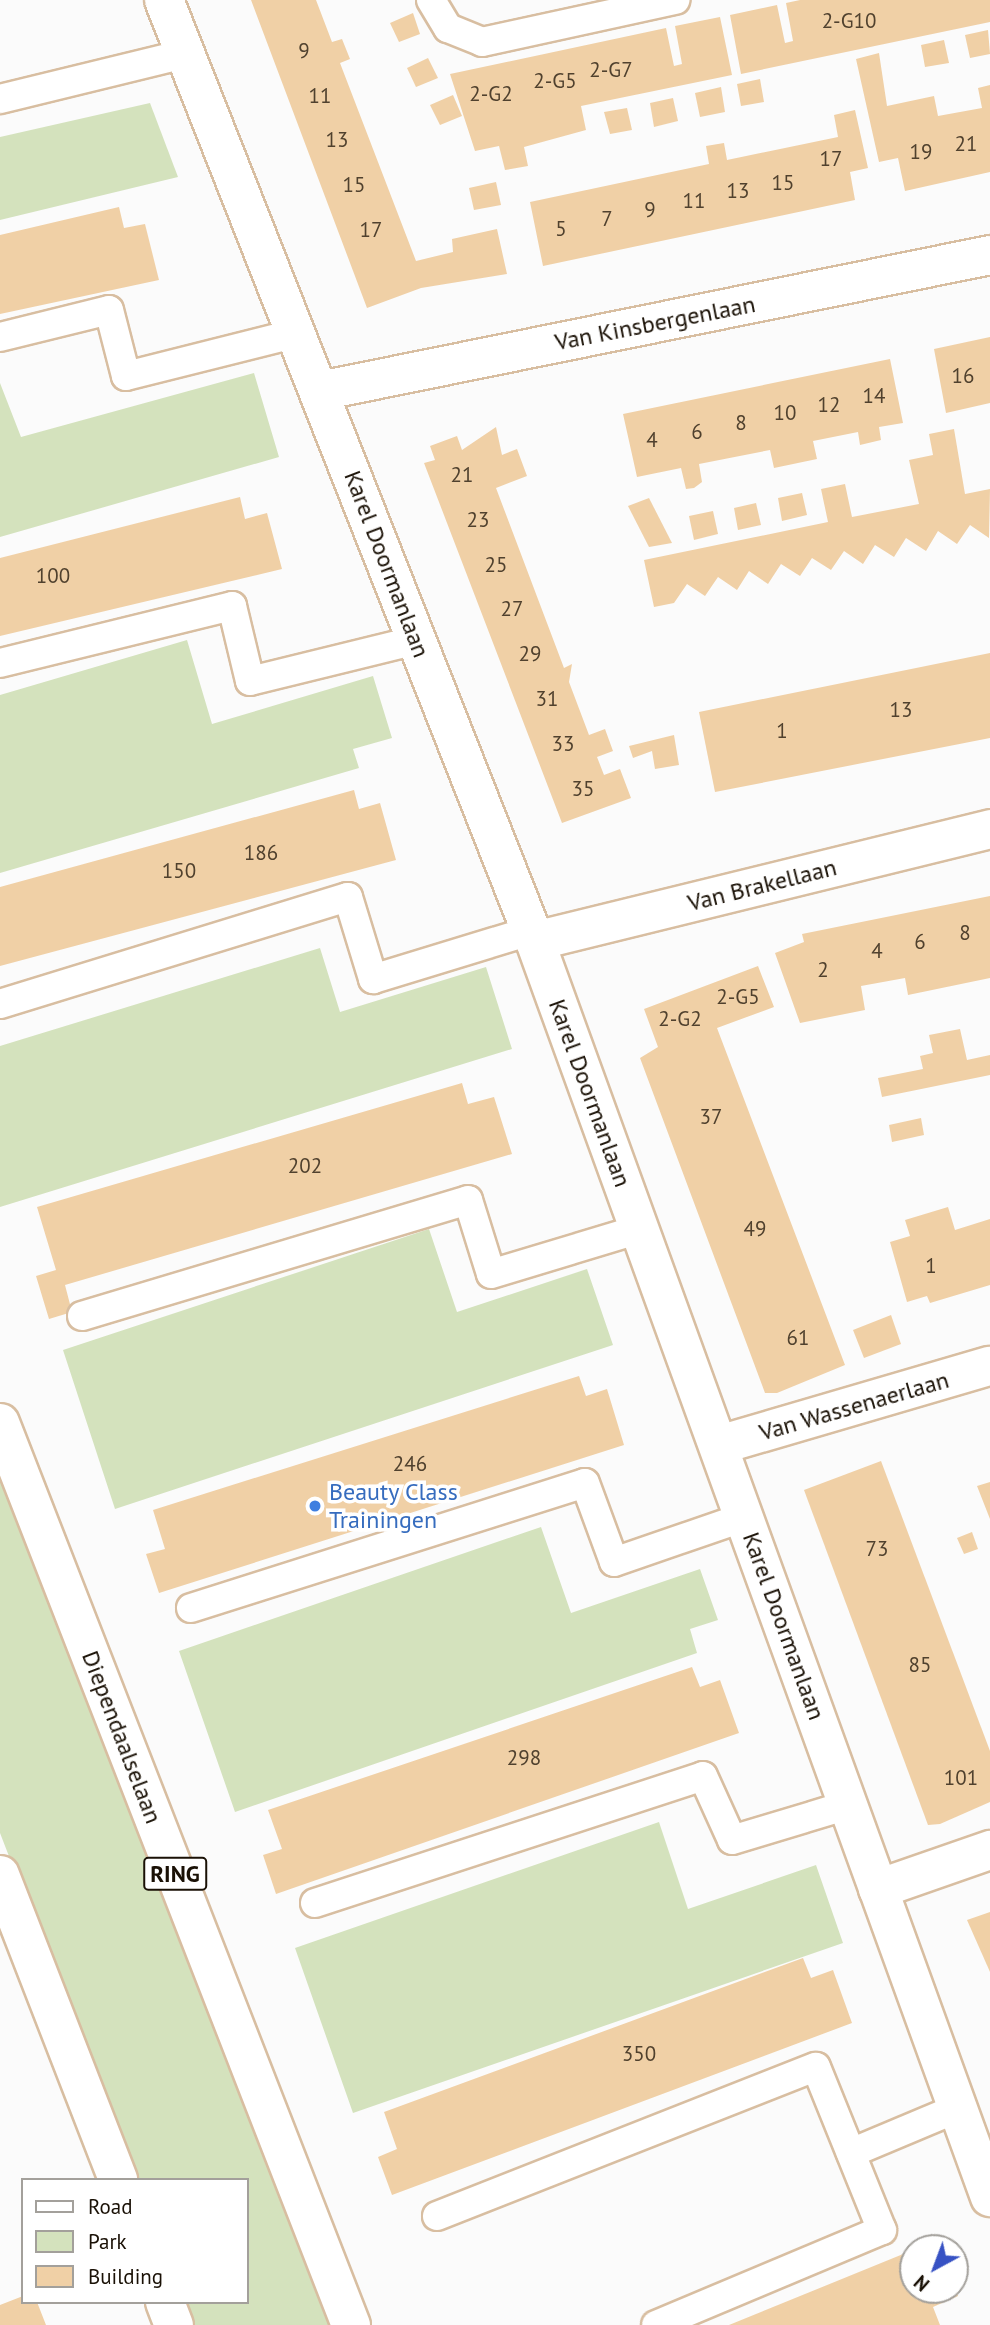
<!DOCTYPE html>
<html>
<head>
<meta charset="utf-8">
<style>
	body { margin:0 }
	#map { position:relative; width:990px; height:2325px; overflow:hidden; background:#fbfbfb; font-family:"PT Sans",sans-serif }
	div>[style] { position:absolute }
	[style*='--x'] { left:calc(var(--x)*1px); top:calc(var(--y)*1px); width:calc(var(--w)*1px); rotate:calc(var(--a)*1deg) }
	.green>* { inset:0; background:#d4e2bd }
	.building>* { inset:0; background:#f0d0a6 }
	.roads { filter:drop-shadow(2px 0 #d8bea1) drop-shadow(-2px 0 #d8bea1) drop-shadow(0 2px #d8bea1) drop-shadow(0 -2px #d8bea1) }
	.service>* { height:28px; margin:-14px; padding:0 14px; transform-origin:14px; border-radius:14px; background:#fff }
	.minor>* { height:38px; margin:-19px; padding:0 19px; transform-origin:19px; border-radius:19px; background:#fff }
	.primary>* { height:38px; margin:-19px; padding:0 19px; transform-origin:19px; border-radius:19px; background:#fff }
	.dots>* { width:19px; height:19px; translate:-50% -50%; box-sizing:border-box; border:4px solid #fff; border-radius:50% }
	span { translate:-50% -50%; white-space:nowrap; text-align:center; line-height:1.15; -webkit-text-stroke:7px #fff; paint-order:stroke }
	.number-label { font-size:21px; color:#50412e }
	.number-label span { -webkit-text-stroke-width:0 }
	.shield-label span { padding:2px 5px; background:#fff; border:2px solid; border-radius:5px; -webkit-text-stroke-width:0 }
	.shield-label { font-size:23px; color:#1a1106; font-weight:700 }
	.street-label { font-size:24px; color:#1a1106 }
	.shop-label { font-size:24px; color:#366cbe }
	.left { translate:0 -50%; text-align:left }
	.legend { position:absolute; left:21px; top:2178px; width:228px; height:126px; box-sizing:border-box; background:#fff; border:2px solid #a3a09b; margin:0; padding:9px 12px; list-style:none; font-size:21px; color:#1a1106 }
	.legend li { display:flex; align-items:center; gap:14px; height:35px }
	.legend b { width:35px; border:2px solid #a3a09b }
	.north { position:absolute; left:899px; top:2234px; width:70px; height:70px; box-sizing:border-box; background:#fff; border:2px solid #a3a09b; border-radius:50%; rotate:221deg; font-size:19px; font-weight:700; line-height:28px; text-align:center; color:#1a1106 }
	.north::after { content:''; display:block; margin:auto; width:24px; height:32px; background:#3752c4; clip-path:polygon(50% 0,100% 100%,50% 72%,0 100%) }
</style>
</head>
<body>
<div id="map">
	<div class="green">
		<i style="clip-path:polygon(150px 103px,178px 177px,0 220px,0 137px)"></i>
		<i style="clip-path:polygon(254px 373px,279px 457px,0 537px,0 383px,21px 437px)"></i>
		<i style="clip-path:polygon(187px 640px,212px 724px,373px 676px,392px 738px,353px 749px,359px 768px,0 873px,0 695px)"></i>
		<i style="clip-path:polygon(320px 948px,340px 1012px,486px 967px,512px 1049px,0 1207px,0 1046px)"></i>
		<i style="clip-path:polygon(429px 1229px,457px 1312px,587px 1269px,613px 1345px,115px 1509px,63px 1350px)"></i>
		<i style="clip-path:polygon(0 1460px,335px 2325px,190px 2325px,182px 2302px,247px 2302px,247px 2180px,134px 2180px,0 1833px)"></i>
		<i style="clip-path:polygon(541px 1527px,571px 1613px,700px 1569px,718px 1620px,690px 1629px,697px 1653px,235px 1812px,179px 1651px)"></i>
		<i style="clip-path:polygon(659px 1822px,688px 1909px,816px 1865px,843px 1943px,353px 2113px,295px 1948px)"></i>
	</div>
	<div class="building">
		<i style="clip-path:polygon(251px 0,316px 0,332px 42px,342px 39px,350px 59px,340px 63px,416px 261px,453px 252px,452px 239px,497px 229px,507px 274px,421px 288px,367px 308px)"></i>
		<i style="clip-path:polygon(800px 0,990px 0,990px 22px,741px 74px,730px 15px,777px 5px,785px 43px,793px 41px,786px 3px)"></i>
		<i style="clip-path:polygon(413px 13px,420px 34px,399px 42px,390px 23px)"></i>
		<i style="clip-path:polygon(720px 17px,732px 75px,581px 106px,586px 130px,524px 147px,528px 166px,505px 170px,499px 146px,475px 151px,450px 74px,666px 28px,674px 66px,682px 64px,675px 26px)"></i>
		<i style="clip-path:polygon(988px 30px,990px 54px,970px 58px,965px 35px)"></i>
		<i style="clip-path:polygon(944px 40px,949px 63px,925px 67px,921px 45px)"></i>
		<i style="clip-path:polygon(879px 53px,887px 106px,934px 96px,938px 116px,982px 108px,978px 88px,990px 85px,990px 172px,905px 191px,898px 158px,879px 162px,856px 59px)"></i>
		<i style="clip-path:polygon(428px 58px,438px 78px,416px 87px,407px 68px)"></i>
		<i style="clip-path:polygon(760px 79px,764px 102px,741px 106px,737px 84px)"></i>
		<i style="clip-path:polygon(721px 87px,725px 112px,700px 117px,695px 93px)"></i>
		<i style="clip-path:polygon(453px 95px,462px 116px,440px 125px,430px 105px)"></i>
		<i style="clip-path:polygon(673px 98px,678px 121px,654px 127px,650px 103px)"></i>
		<i style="clip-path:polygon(627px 108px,632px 130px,610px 134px,604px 112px)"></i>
		<i style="clip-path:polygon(855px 110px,868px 168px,850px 172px,855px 200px,543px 266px,530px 202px,709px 164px,706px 146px,724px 143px,727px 160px,838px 137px,834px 115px)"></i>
		<i style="clip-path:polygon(496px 182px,501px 205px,474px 210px,469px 188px)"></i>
		<i style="clip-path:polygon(119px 207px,124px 228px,145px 224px,159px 280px,0 314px,0 235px)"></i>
		<i style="clip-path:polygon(990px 337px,990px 403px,946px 413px,934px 349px)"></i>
		<i style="clip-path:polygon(890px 359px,903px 423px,879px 427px,881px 440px,860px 445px,858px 432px,813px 441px,817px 459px,774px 468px,770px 450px,699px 464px,702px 482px,694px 488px,686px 489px,681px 468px,637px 477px,623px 414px)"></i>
		<i style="clip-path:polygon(496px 427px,502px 455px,517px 449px,527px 476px,496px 488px,564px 668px,572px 664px,569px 682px,589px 735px,605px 729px,613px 751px,597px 757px,604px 775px,620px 769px,631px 798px,562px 823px,424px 463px,435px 460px,430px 446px,457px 436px,462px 450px)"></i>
		<i style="clip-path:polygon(954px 429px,965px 494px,990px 489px,989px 538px,970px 525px,957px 544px,938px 531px,926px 551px,906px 538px,894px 557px,875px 545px,863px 564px,844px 551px,831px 570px,812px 558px,800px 576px,781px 564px,768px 584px,749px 571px,737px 590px,718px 577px,705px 596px,687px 584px,674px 603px,654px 607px,644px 560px,828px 522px,821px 489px,845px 484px,852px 517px,919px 504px,909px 460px,933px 455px,929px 434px)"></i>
		<i style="clip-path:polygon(802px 493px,807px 515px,782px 521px,778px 498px)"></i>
		<i style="clip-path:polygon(240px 497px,245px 519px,267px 513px,282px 569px,0 636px,0 558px)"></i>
		<i style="clip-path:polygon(649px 498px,672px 543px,649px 547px,628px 506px)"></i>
		<i style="clip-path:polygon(756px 503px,761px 525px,738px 530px,734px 508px)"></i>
		<i style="clip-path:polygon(713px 511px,718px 534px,694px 540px,689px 516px)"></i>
		<i style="clip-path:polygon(990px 653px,990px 738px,715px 792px,699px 712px)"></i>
		<i style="clip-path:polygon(674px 735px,679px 765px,655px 769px,652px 751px,633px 758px,629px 746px)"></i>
		<i style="clip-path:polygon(354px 790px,359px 809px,380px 803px,396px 860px,0 966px,0 887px)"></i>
		<i style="clip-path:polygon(990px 896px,990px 978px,908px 995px,905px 978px,861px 986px,865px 1010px,800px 1023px,775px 953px,804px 942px,802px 934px)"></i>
		<i style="clip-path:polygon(758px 966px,774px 1007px,717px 1028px,845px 1365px,777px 1393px,765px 1393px,640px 1058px,658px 1047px,644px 1009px)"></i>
		<i style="clip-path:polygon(960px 1029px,967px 1060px,990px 1055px,990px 1075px,882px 1097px,878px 1078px,923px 1069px,920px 1056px,933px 1053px,929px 1035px)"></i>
		<i style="clip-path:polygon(462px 1083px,468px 1104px,494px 1097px,512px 1154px,65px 1285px,72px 1312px,49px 1319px,36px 1276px,56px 1270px,37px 1207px)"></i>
		<i style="clip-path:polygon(921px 1118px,924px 1135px,892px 1142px,889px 1125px)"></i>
		<i style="clip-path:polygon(948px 1207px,955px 1230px,990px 1219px,990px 1285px,930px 1303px,927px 1296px,907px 1302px,890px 1242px,910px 1236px,905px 1220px)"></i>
		<i style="clip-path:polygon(891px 1315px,901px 1344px,864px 1358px,853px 1330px)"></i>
		<i style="clip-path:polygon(579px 1376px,586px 1396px,607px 1389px,624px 1445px,159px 1593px,146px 1554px,165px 1549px,153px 1510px)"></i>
		<i style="clip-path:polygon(881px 1461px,990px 1751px,990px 1802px,940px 1824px,928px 1825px,804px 1490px)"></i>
		<i style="clip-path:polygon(990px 1482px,990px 1519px,977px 1486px)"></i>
		<i style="clip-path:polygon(972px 1532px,978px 1549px,964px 1554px,957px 1538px)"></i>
		<i style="clip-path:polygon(692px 1667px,700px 1687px,720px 1680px,739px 1733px,276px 1894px,263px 1855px,282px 1849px,268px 1810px)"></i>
		<i style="clip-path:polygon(990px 1912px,990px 1972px,967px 1920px)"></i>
		<i style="clip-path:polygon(803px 1958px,811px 1978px,833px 1970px,852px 2023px,392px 2195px,378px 2157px,397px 2149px,384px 2112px)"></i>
		<i style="clip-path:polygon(913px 2250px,913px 2290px,956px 2290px,958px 2296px,933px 2307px,940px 2325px,729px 2325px)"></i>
		<i style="clip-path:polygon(23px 2296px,23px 2302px,37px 2302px,46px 2325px,0 2325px,0 2305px)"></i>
	</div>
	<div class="roads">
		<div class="service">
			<i style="--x:431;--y:0;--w:33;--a:59"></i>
			<i style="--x:448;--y:28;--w:37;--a:22"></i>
			<i style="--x:482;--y:42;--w:198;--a:-12.3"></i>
			<i style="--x:0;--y:99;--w:190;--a:-13.7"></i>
			<i style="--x:0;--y:337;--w:112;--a:-13.9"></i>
			<i style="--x:109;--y:310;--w:68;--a:75.6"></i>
			<i style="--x:126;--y:376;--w:176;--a:-14.1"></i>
			<i style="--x:0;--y:663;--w:239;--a:-13.8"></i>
			<i style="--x:232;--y:606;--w:77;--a:76.5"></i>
			<i style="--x:250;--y:681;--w:172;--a:-13.8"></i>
			<i style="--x:0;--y:1004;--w:364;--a:-17.1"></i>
			<i style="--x:348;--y:897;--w:86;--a:73"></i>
			<i style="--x:373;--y:979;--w:164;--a:-17"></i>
			<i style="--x:82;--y:1316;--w:403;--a:-16.7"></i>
			<i style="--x:468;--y:1200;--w:77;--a:72.7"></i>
			<i style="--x:491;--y:1274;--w:156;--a:-16.8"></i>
			<i style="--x:191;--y:1608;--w:413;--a:-17.6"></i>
			<i style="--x:585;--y:1483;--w:84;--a:69.8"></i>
			<i style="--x:614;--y:1562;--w:139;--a:-19"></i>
			<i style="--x:315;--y:1903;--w:408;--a:-18.1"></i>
			<i style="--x:703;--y:1776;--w:70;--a:65.6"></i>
			<i style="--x:732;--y:1840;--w:121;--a:-16.8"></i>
			<i style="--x:851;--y:2153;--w:116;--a:-22.8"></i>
			<i style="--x:437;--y:2216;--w:407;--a:-21.5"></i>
			<i style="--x:816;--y:2067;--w:176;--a:68"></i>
			<i style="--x:882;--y:2230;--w:245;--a:157.2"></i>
		</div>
		<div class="minor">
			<i style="--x:164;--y:0;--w:1011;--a:68.48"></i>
			<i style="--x:535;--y:941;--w:1336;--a:70.09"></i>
			<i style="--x:320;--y:391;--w:684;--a:-11.47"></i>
			<i style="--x:535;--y:941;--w:469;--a:-13.8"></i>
			<i style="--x:719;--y:1445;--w:282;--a:-16.3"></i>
			<i style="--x:878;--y:1889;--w:119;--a:-19.2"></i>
		</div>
		<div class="primary">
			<i style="--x:0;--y:1423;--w:968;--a:68.74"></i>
			<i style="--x:0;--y:1875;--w:327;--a:68.8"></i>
			<i style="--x:165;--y:2302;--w:25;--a:69"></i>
		</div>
	</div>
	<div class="dots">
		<i style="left:315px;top:1506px;background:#3f7fe0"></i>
	</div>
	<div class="number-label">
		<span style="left:849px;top:21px">2-G10</span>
		<span style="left:304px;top:51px">9</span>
		<span style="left:611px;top:70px">2-G7</span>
		<span style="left:555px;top:81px">2-G5</span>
		<span style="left:491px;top:94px">2-G2</span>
		<span style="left:320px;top:96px">11</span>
		<span style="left:337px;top:140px">13</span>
		<span style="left:966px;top:144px">21</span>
		<span style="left:921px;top:152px">19</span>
		<span style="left:831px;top:159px">17</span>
		<span style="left:783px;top:183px">15</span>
		<span style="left:354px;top:185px">15</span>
		<span style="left:738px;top:191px">13</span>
		<span style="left:694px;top:201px">11</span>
		<span style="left:650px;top:210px">9</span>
		<span style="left:607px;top:219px">7</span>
		<span style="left:561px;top:229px">5</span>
		<span style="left:371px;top:230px">17</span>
		<span style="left:963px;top:376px">16</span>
		<span style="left:874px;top:396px">14</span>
		<span style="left:829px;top:405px">12</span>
		<span style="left:785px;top:413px">10</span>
		<span style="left:741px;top:423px">8</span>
		<span style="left:697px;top:432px">6</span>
		<span style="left:652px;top:440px">4</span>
		<span style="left:462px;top:475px">21</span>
		<span style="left:478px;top:520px">23</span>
		<span style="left:496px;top:565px">25</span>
		<span style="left:53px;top:576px">100</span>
		<span style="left:512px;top:609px">27</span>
		<span style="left:530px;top:654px">29</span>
		<span style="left:547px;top:699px">31</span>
		<span style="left:901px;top:710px">13</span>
		<span style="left:782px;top:731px">1</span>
		<span style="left:563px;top:744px">33</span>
		<span style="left:583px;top:789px">35</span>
		<span style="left:261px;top:853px">186</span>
		<span style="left:179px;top:871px">150</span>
		<span style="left:965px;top:933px">8</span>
		<span style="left:920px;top:942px">6</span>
		<span style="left:877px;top:951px">4</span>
		<span style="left:823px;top:970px">2</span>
		<span style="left:738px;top:997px">2-G5</span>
		<span style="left:680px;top:1019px">2-G2</span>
		<span style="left:711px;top:1117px">37</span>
		<span style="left:305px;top:1166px">202</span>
		<span style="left:755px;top:1229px">49</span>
		<span style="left:931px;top:1266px">1</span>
		<span style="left:798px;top:1338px">61</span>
		<span style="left:410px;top:1464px">246</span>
		<span style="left:877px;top:1549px">73</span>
		<span style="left:920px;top:1665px">85</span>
		<span style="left:524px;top:1758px">298</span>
		<span style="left:961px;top:1778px">101</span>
		<span style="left:639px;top:2054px">350</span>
	</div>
	<div class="shield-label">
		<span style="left:175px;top:1874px">RING</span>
	</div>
	<div class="street-label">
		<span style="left:655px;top:323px;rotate:-11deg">Van Kinsbergenlaan</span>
		<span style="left:387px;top:564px;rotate:69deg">Karel Doormanlaan</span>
		<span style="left:762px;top:885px;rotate:-14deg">Van Brakellaan</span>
		<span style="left:590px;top:1093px;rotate:70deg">Karel Doormanlaan</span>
		<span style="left:854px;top:1406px;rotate:-16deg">Van Wassenaerlaan</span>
		<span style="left:784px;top:1626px;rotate:70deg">Karel Doormanlaan</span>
		<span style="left:122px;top:1737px;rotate:69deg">Diependaalselaan</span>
	</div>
	<div class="shop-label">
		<span class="left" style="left:329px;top:1506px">Beauty Class<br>Trainingen</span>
	</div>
	<ul class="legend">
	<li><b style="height:9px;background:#fff"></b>Road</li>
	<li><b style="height:19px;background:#d4e2bd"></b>Park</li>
	<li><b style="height:19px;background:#f0d0a6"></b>Building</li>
	</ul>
	<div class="north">N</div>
</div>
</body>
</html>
